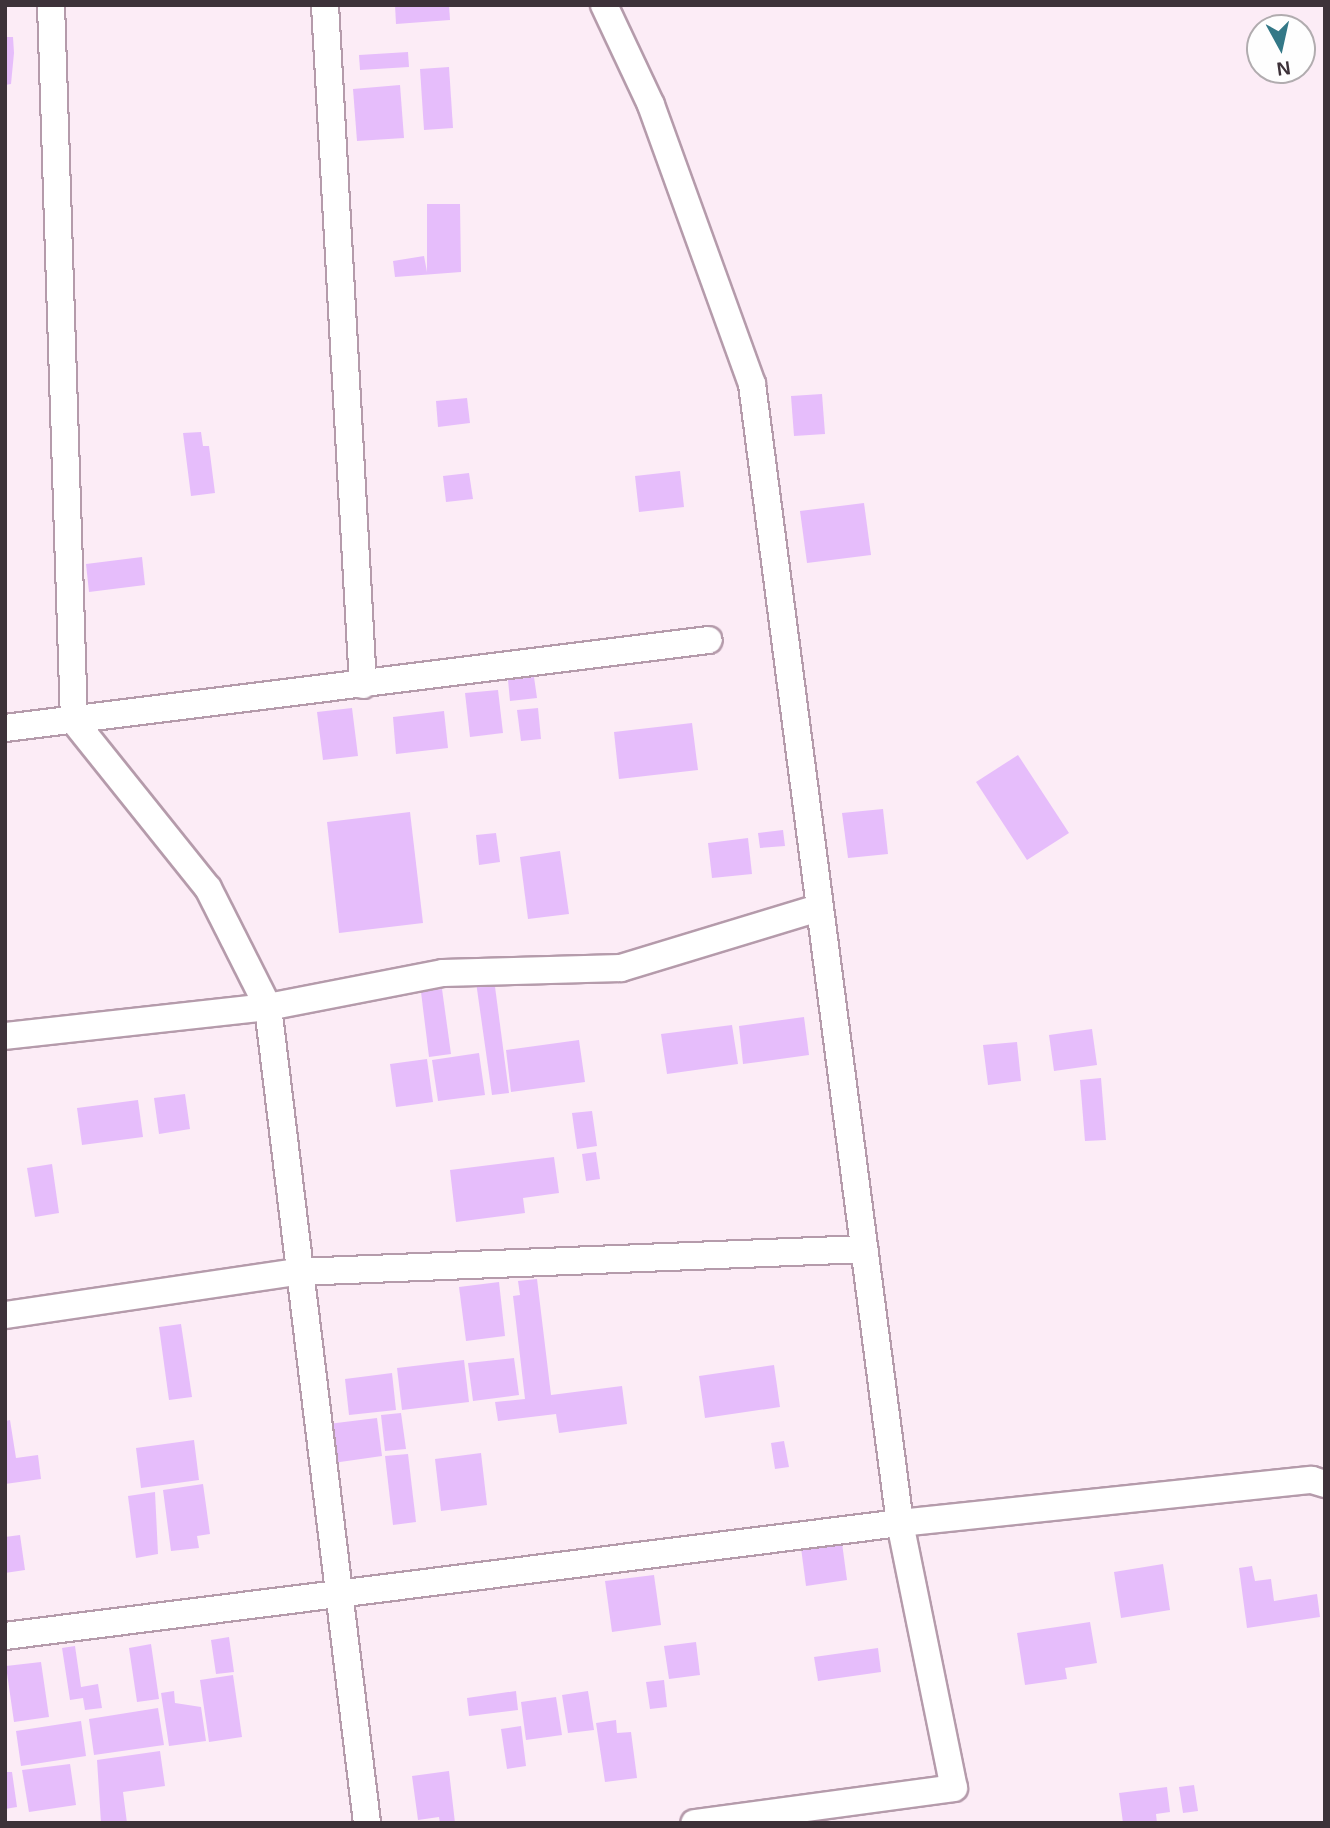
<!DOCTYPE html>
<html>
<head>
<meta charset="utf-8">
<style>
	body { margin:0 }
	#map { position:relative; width:1330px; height:1828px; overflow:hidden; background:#fcecf6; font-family:Arial,sans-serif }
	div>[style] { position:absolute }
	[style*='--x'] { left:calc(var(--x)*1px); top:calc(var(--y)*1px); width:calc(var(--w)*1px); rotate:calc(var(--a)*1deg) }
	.building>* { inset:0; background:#e6bdfb }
	.roads { filter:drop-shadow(2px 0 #b59bab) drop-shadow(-2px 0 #b59bab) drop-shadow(0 2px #b59bab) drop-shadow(0 -2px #b59bab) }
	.minor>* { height:26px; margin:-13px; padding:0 13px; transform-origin:13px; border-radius:13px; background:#fff }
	span { translate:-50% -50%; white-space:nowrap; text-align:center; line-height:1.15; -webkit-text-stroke:7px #fefefe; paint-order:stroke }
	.frame { position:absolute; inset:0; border:7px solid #3d3239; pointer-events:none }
	.north { position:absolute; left:1246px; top:14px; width:70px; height:70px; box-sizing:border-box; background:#fefefe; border:2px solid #b1acaf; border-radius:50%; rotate:172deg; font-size:19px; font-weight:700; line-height:28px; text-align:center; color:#3d3239 }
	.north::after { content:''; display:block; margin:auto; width:24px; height:32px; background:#337887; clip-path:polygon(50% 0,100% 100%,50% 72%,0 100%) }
</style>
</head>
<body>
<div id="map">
	<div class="building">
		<i style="clip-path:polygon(395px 5px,449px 5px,450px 20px,396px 24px)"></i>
		<i style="clip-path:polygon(5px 37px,13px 37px,14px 53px,11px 84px,5px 85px)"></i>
		<i style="clip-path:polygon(408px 52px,409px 67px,360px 70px,359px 55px)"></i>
		<i style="clip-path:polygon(449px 67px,453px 128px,424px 130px,420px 69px)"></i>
		<i style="clip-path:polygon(400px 85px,404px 138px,357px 141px,353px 89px)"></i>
		<i style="clip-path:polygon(427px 204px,460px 204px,461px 272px,395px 277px,393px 261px,424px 256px,427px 272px)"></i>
		<i style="clip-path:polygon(822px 394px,825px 434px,794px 436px,791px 396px)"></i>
		<i style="clip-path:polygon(467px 398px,470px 423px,438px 427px,436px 401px)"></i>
		<i style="clip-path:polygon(201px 432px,203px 446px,209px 446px,215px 493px,191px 496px,183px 433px)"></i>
		<i style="clip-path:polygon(680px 471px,684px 507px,639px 512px,635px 476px)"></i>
		<i style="clip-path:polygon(469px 473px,473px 499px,446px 502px,443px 476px)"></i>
		<i style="clip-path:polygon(864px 503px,871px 555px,807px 563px,800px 511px)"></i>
		<i style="clip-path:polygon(142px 557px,145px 585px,89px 592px,86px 564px)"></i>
		<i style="clip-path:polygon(534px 677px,537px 698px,510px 701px,508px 680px)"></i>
		<i style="clip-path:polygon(498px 690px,503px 733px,470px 737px,465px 693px)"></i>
		<i style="clip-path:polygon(352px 708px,358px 756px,323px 760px,317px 712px)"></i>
		<i style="clip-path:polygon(538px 708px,541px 739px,521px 741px,517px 710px)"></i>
		<i style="clip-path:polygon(444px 711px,448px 748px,396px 754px,393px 717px)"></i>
		<i style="clip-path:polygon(692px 723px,698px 770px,619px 779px,614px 732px)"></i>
		<i style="clip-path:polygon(1018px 755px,1069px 833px,1027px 860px,976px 782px)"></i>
		<i style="clip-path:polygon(883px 809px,888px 854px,848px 858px,842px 813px)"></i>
		<i style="clip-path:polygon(410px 812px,423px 923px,339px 933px,327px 822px)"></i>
		<i style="clip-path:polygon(783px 830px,785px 846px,760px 848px,758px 833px)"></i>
		<i style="clip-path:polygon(496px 833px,500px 862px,479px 865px,476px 835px)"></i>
		<i style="clip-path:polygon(748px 838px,752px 874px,712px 878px,708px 843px)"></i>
		<i style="clip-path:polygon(560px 851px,569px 914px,528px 919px,520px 857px)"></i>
		<i style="clip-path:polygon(494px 979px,509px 1093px,492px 1095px,476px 982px)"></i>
		<i style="clip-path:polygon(442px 989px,451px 1054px,429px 1057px,421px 992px)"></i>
		<i style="clip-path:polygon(804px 1017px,809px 1055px,743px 1064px,739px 1026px)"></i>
		<i style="clip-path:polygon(732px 1025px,738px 1064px,667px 1074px,661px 1034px)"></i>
		<i style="clip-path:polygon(1092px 1029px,1097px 1065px,1054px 1071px,1049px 1035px)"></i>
		<i style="clip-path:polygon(579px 1040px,585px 1082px,511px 1092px,506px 1050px)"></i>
		<i style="clip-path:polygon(1017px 1042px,1021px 1081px,988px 1085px,983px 1045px)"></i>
		<i style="clip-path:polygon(479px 1053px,485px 1095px,438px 1101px,432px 1060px)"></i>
		<i style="clip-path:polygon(427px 1059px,433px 1102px,396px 1107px,390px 1064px)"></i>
		<i style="clip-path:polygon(1101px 1078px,1106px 1140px,1085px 1141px,1080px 1080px)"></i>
		<i style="clip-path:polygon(185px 1094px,190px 1129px,159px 1134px,154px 1098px)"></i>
		<i style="clip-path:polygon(138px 1100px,143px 1137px,82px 1145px,77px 1108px)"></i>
		<i style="clip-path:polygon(592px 1111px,597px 1146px,577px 1149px,572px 1113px)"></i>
		<i style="clip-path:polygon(596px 1152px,600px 1179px,586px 1181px,582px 1154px)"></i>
		<i style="clip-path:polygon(554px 1157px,559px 1193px,523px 1198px,525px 1213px,456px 1222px,450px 1170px)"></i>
		<i style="clip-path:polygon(52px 1164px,59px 1213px,35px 1217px,27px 1168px)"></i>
		<i style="clip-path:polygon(537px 1279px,551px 1395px,622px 1386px,627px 1424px,559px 1433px,556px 1414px,498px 1421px,495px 1402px,525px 1399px,513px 1296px,520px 1295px,518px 1281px)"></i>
		<i style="clip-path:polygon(499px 1282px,505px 1336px,466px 1341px,459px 1287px)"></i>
		<i style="clip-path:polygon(181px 1324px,192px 1397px,169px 1400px,159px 1327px)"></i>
		<i style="clip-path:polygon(514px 1358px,519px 1395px,473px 1401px,468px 1363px)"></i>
		<i style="clip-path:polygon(464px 1360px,469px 1402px,402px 1410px,397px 1368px)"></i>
		<i style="clip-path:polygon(774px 1365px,780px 1407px,705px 1418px,699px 1376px)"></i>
		<i style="clip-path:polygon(392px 1373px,396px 1410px,349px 1415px,345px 1379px)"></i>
		<i style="clip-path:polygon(401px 1413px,406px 1449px,385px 1451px,381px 1415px)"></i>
		<i style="clip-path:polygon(377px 1418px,382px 1456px,333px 1463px,328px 1424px)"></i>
		<i style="clip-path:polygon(10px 1420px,16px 1458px,38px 1455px,41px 1479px,5px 1484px,5px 1421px)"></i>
		<i style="clip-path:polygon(194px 1440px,199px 1480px,141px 1488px,136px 1448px)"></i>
		<i style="clip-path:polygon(784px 1441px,789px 1467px,775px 1469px,771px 1443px)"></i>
		<i style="clip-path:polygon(481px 1453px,487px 1505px,441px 1511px,435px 1459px)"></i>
		<i style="clip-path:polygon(408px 1454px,416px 1522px,393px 1525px,385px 1456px)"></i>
		<i style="clip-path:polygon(203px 1484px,210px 1534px,197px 1536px,199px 1548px,171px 1551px,163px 1490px)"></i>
		<i style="clip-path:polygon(155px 1492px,158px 1554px,136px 1558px,128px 1496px)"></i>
		<i style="clip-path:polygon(20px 1535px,25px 1570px,5px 1573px,5px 1537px)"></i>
		<i style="clip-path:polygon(842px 1543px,847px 1580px,806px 1586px,801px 1548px)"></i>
		<i style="clip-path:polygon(1163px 1564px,1170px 1610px,1121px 1618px,1114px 1572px)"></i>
		<i style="clip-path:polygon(1252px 1566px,1255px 1581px,1271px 1579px,1274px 1601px,1317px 1594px,1320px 1617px,1247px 1628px,1239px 1568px)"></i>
		<i style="clip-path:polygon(654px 1575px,661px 1625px,612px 1632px,605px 1581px)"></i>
		<i style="clip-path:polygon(1090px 1622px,1097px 1663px,1065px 1668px,1067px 1679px,1025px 1685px,1017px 1633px)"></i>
		<i style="clip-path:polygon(229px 1637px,234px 1672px,216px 1674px,211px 1640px)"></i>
		<i style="clip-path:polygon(696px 1642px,700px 1675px,669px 1679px,664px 1646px)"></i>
		<i style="clip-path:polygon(151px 1644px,159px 1699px,137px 1702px,129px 1648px)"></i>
		<i style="clip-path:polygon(75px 1646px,81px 1687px,98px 1684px,102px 1708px,85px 1710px,83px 1698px,70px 1700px,62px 1648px)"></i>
		<i style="clip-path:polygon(878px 1648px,881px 1672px,818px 1681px,814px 1657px)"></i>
		<i style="clip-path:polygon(41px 1662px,49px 1717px,14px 1722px,6px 1666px)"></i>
		<i style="clip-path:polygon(233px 1675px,242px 1737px,209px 1742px,200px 1680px)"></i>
		<i style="clip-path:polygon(664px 1680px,667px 1707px,650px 1709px,646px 1682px)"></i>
		<i style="clip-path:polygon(174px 1691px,175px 1703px,201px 1707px,206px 1741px,169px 1746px,161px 1693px)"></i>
		<i style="clip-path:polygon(516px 1691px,518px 1710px,469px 1716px,467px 1698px)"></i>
		<i style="clip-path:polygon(588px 1691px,594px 1730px,568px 1733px,562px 1695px)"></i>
		<i style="clip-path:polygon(556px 1697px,562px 1735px,526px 1740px,521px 1702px)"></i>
		<i style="clip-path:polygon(158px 1708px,164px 1745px,94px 1755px,89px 1719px)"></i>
		<i style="clip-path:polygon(616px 1720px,617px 1733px,631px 1732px,637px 1778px,605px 1782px,596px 1723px)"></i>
		<i style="clip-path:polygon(81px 1721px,86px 1756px,21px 1766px,16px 1731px)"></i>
		<i style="clip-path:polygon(521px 1726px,526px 1766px,507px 1769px,501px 1729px)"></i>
		<i style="clip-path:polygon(160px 1751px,165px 1786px,123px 1792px,127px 1823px,101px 1823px,97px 1760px)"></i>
		<i style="clip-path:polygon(70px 1764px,76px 1805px,29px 1812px,22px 1770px)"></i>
		<i style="clip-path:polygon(449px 1771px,455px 1823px,440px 1823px,439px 1817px,418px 1820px,412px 1776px)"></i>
		<i style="clip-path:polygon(5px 1772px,12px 1772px,17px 1807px,5px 1809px)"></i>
		<i style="clip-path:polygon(1194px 1785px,1198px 1811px,1183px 1813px,1179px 1787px)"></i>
		<i style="clip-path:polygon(1167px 1787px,1170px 1812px,1156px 1814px,1157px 1823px,1123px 1823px,1119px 1793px)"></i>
	</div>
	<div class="roads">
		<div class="minor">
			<i style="--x:51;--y:5;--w:716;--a:88.16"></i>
			<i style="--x:74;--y:721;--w:214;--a:51.3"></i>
			<i style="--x:208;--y:888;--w:133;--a:63.2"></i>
			<i style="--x:268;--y:1007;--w:822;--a:83.08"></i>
			<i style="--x:325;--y:5;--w:681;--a:86.8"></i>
			<i style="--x:604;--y:5;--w:110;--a:64.8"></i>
			<i style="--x:651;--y:105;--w:297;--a:70.1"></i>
			<i style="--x:752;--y:384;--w:1149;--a:82.6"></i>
			<i style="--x:900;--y:1523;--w:270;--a:78.5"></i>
			<i style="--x:954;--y:1788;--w:262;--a:172.3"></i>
			<i style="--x:5;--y:728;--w:709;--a:-7.13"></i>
			<i style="--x:5;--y:1036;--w:265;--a:-6.3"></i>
			<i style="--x:268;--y:1007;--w:178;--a:-11"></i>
			<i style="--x:443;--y:973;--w:178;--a:-1.6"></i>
			<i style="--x:621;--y:968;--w:207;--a:-16.9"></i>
			<i style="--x:5;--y:1315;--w:295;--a:-8.4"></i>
			<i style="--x:297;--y:1272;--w:568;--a:-2.32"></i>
			<i style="--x:5;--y:1636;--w:902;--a:-7.2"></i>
			<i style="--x:900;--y:1523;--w:414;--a:-6"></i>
			<i style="--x:1312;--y:1480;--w:14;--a:17"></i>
		</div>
	</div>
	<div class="frame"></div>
	<div class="north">N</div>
</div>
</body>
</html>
